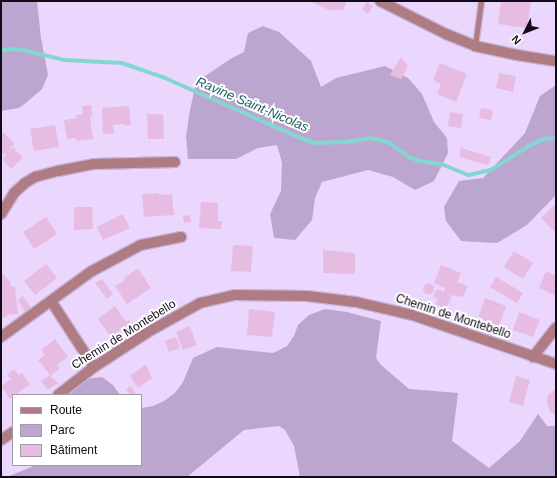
<!DOCTYPE html>
<html>
<head>
<meta charset="utf-8">
<style>
	body { margin:0 }
	#map { position:relative; width:557px; height:478px; overflow:hidden; background:#ebd6fd; font-family:Arial,sans-serif }
	div>[style] { position:absolute }
	[style*='--x'] { left:calc(var(--x)*1px); top:calc(var(--y)*1px); width:calc(var(--w)*1px); rotate:calc(var(--a)*1deg) }
	.green>* { inset:0; background:#bca5ce }
	.stream>* { height:3.5px; margin:-1.75px; padding:0 1.75px; transform-origin:1.75px; border-radius:1.75px; background:#84d7d1 }
	.building>* { inset:0; background:#e7bce2 }
	.roads { filter:drop-shadow(1px 0 #c8b5d9) drop-shadow(-1px 0 #c8b5d9) drop-shadow(0 1px #c8b5d9) drop-shadow(0 -1px #c8b5d9) }
	.lane>* { height:5px; margin:-2.5px; padding:0 2.5px; transform-origin:2.5px; border-radius:2.5px; background:#af7c83 }
	.street>* { height:10px; margin:-5px; padding:0 5px; transform-origin:5px; border-radius:5px; background:#af7c83 }
	span { translate:-50% -50%; white-space:nowrap; text-align:center; line-height:1.15; -webkit-text-stroke:4px #fff; paint-order:stroke }
	.street-label { font-size:12px; color:#130a19 }
	.water-label { font-size:13px; color:#1d615e; font-style:italic }
	.frame { position:absolute; inset:0; border:2px solid #130a19; pointer-events:none }
	.legend { position:absolute; left:12px; top:394px; width:130px; height:72px; box-sizing:border-box; background:#fff; border:1px solid #a19da3; margin:0; padding:5px 7px; list-style:none; font-size:12px; color:#130a19 }
	.legend li { display:flex; align-items:center; gap:8px; height:20px }
	.legend b { width:20px; border:1px solid #a19da3 }
	.north { position:absolute; left:505px; top:12px; width:40px; height:40px; -webkit-text-stroke:3px #fff; paint-order:stroke; rotate:228deg; font-size:11px; font-weight:700; line-height:16px; text-align:center; color:#130a19 }
	.north::after { content:''; display:block; margin:auto; width:14px; height:18px; background:#130a19; clip-path:polygon(50% 0,100% 100%,50% 72%,0 100%) }
</style>
</head>
<body>
<div id="map">
	<div class="green">
		<i style="clip-path:polygon(1px 1px,37px 1px,41px 38px,48px 75px,42px 89px,27px 102px,19px 108px,1px 111px)"></i>
		<i style="clip-path:polygon(263px 26px,279px 32px,311px 61px,321px 87px,336px 78px,385px 66px,408px 78px,422px 94px,434px 122px,447px 138px,448px 153px,434px 181px,415px 190px,393px 177px,368px 170px,322px 182px,315px 198px,312px 220px,295px 240px,274px 238px,270px 214px,281px 191px,282px 163px,277px 145px,258px 148px,236px 159px,188px 159px,186px 137px,189px 115px,196px 82px,232px 58px,244px 52px,248px 33px)"></i>
		<i style="clip-path:polygon(556px 85px,556px 195px,527px 225px,497px 243px,461px 241px,446px 221px,444px 207px,459px 181px,483px 178px,525px 133px,540px 96px)"></i>
		<i style="clip-path:polygon(325px 309px,347px 312px,381px 321px,376px 358px,381px 365px,409px 389px,458px 393px,452px 441px,489px 468px,520px 441px,538px 414px,547px 426px,556px 426px,556px 477px,300px 477px,294px 446px,285px 430px,279px 426px,244px 430px,187px 477px,7px 477px,36px 465px,141px 465px,141px 408px,153px 406px,164px 401px,175px 393px,183px 382px,193px 358px,217px 347px,273px 353px,287px 346px,294px 336px,298px 325px,309px 315px)"></i>
		<i style="clip-path:polygon(102px 377px,113px 385px,120px 395px,66px 395px,85px 379px)"></i>
	</div>
	<div class="stream">
		<i style="--x:1;--y:51;--w:7;--a:-16"></i>
		<i style="--x:8;--y:49;--w:15;--a:4"></i>
		<i style="--x:23;--y:50;--w:43;--a:13.4"></i>
		<i style="--x:65;--y:60;--w:57;--a:3"></i>
		<i style="--x:122;--y:63;--w:43;--a:18.9"></i>
		<i style="--x:163;--y:77;--w:153;--a:23.9"></i>
		<i style="--x:303;--y:139;--w:14;--a:17"></i>
		<i style="--x:316;--y:143;--w:30;--a:-2"></i>
		<i style="--x:346;--y:142;--w:24;--a:-9"></i>
		<i style="--x:370;--y:138;--w:10;--a:11"></i>
		<i style="--x:380;--y:140;--w:10;--a:17"></i>
		<i style="--x:390;--y:143;--w:24;--a:36"></i>
		<i style="--x:409;--y:157;--w:12;--a:20"></i>
		<i style="--x:420;--y:161;--w:24;--a:9"></i>
		<i style="--x:444;--y:165;--w:27;--a:22"></i>
		<i style="--x:469;--y:175;--w:23;--a:-13"></i>
		<i style="--x:491;--y:170;--w:47;--a:-32"></i>
		<i style="--x:531;--y:145;--w:14;--a:-25"></i>
		<i style="--x:544;--y:139;--w:12;--a:-5"></i>
	</div>
	<div class="building">
		<i style="clip-path:polygon(309px 1px,347px 1px,343px 10px,329px 10px)"></i>
		<i style="clip-path:polygon(501px 1px,531px 1px,527px 28px,498px 24px)"></i>
		<i style="clip-path:polygon(367px 2px,373px 6px,368px 14px,362px 10px)"></i>
		<i style="clip-path:polygon(401px 57px,408px 66px,401px 79px,390px 75px)"></i>
		<i style="clip-path:polygon(440px 63px,467px 74px,456px 102px,437px 94px,441px 84px,433px 80px)"></i>
		<i style="clip-path:polygon(499px 73px,516px 76px,513px 92px,496px 88px)"></i>
		<i style="clip-path:polygon(91px 105px,93px 116px,90px 117px,93px 139px,77px 141px,76px 138px,67px 139px,64px 120px,77px 118px,76px 115px,83px 114px,82px 106px)"></i>
		<i style="clip-path:polygon(129px 106px,131px 124px,128px 126px,122px 124px,113px 125px,114px 134px,103px 134px,102px 108px)"></i>
		<i style="clip-path:polygon(481px 108px,493px 110px,491px 120px,479px 118px)"></i>
		<i style="clip-path:polygon(450px 112px,463px 114px,461px 128px,448px 126px)"></i>
		<i style="clip-path:polygon(147px 114px,163px 114px,164px 139px,148px 139px)"></i>
		<i style="clip-path:polygon(55px 125px,59px 147px,34px 151px,30px 129px)"></i>
		<i style="clip-path:polygon(3px 132px,15px 144px,10px 148px,11px 150px,13px 147px,23px 158px,11px 169px,2px 159px,6px 155px,5px 153px,1px 155px,1px 134px)"></i>
		<i style="clip-path:polygon(461px 148px,491px 157px,488px 165px,459px 157px)"></i>
		<i style="clip-path:polygon(159px 193px,159px 195px,172px 194px,174px 215px,144px 217px,142px 194px)"></i>
		<i style="clip-path:polygon(201px 202px,218px 203px,218px 221px,222px 221px,221px 229px,199px 228px)"></i>
		<i style="clip-path:polygon(554px 205px,556px 207px,556px 233px,541px 218px)"></i>
		<i style="clip-path:polygon(74px 207px,92px 207px,93px 229px,74px 230px)"></i>
		<i style="clip-path:polygon(123px 214px,130px 228px,103px 240px,97px 227px)"></i>
		<i style="clip-path:polygon(190px 215px,191px 222px,184px 223px,183px 216px)"></i>
		<i style="clip-path:polygon(46px 217px,57px 234px,34px 249px,23px 232px)"></i>
		<i style="clip-path:polygon(233px 245px,253px 246px,251px 272px,231px 271px)"></i>
		<i style="clip-path:polygon(323px 250px,355px 253px,355px 274px,323px 273px)"></i>
		<i style="clip-path:polygon(514px 251px,533px 263px,523px 279px,504px 267px)"></i>
		<i style="clip-path:polygon(46px 264px,57px 278px,35px 295px,24px 281px)"></i>
		<i style="clip-path:polygon(441px 265px,461px 273px,457px 282px,468px 286px,463px 297px,452px 295px,446px 309px,435px 304px,438px 299px,433px 297px,437px 289px,444px 292px,445px 288px,434px 283px)"></i>
		<i style="clip-path:polygon(138px 268px,151px 288px,127px 304px,115px 286px,125px 280px,124px 278px)"></i>
		<i style="clip-path:polygon(546px 271px,556px 276px,556px 296px,539px 288px)"></i>
		<i style="clip-path:polygon(1px 273px,10px 281px,11px 287px,15px 287px,18px 314px,7px 315px,7px 317px,1px 318px)"></i>
		<i style="clip-path:polygon(496px 277px,523px 293px,517px 303px,490px 287px)"></i>
		<i style="clip-path:polygon(102px 279px,113px 294px,107px 299px,95px 283px)"></i>
		<i style="clip-path:polygon(427px 283px,433px 285px,434px 291px,430px 295px,424px 293px,423px 288px)"></i>
		<i style="clip-path:polygon(23px 296px,31px 308px,25px 312px,18px 300px)"></i>
		<i style="clip-path:polygon(485px 298px,506px 306px,499px 326px,478px 318px)"></i>
		<i style="clip-path:polygon(115px 306px,126px 322px,129px 320px,135px 328px,126px 335px,122px 329px,111px 337px,98px 319px)"></i>
		<i style="clip-path:polygon(249px 309px,275px 312px,272px 337px,247px 335px)"></i>
		<i style="clip-path:polygon(519px 312px,540px 320px,533px 337px,513px 330px)"></i>
		<i style="clip-path:polygon(190px 326px,197px 345px,183px 350px,176px 332px)"></i>
		<i style="clip-path:polygon(176px 337px,180px 348px,169px 352px,165px 341px)"></i>
		<i style="clip-path:polygon(55px 339px,68px 357px,57px 365px,60px 368px,50px 376px,58px 383px,48px 390px,41px 381px,50px 375px,38px 360px,45px 355px,41px 350px)"></i>
		<i style="clip-path:polygon(146px 364px,152px 378px,138px 388px,130px 376px)"></i>
		<i style="clip-path:polygon(14px 369px,19px 375px,22px 373px,30px 384px,10px 399px,1px 386px,11px 379px,7px 375px)"></i>
		<i style="clip-path:polygon(516px 376px,530px 380px,523px 406px,509px 402px)"></i>
		<i style="clip-path:polygon(131px 386px,136px 394px,135px 395px,130px 395px,126px 389px)"></i>
		<i style="clip-path:polygon(556px 389px,556px 415px,550px 412px,547px 402px,548px 395px)"></i>
	</div>
	<div class="roads">
		<div class="lane">
			<i style="--x:475;--y:46;--w:45;--a:-82.4"></i>
		</div>
		<div class="street">
			<i style="--x:380;--y:1;--w:74;--a:26.6"></i>
			<i style="--x:446;--y:34;--w:31;--a:22"></i>
			<i style="--x:475;--y:46;--w:43;--a:12.1"></i>
			<i style="--x:517;--y:55;--w:39;--a:9"></i>
			<i style="--x:1;--y:214;--w:25;--a:-58"></i>
			<i style="--x:14;--y:193;--w:15;--a:-42"></i>
			<i style="--x:25;--y:183;--w:12;--a:-31"></i>
			<i style="--x:35;--y:177;--w:24;--a:-15"></i>
			<i style="--x:58;--y:171;--w:37;--a:-11"></i>
			<i style="--x:94;--y:164;--w:81;--a:-1.4"></i>
			<i style="--x:51;--y:301;--w:79;--a:56.9"></i>
			<i style="--x:1;--y:337;--w:112;--a:-36"></i>
			<i style="--x:92;--y:271;--w:55;--a:-28"></i>
			<i style="--x:141;--y:245;--w:41;--a:-11.3"></i>
			<i style="--x:533;--y:357;--w:37;--a:-52"></i>
			<i style="--x:58;--y:395;--w:46;--a:-37.9"></i>
			<i style="--x:94;--y:367;--w:64;--a:-32.9"></i>
			<i style="--x:148;--y:332;--w:60;--a:-29.1"></i>
			<i style="--x:200;--y:303;--w:36;--a:-13"></i>
			<i style="--x:235;--y:295;--w:72;--a:0.8"></i>
			<i style="--x:307;--y:296;--w:49;--a:7"></i>
			<i style="--x:356;--y:302;--w:57;--a:13.1"></i>
			<i style="--x:412;--y:315;--w:152;--a:18.8"></i>
			<i style="--x:1;--y:440;--w:14;--a:-34"></i>
		</div>
	</div>
	<div class="street-label">
		<span style="left:453px;top:317px;rotate:18deg">Chemin de Montebello</span>
		<span style="left:124px;top:335px;rotate:-32deg">Chemin de Montebello</span>
	</div>
	<div class="water-label">
		<span style="left:252px;top:105px;rotate:23deg">Ravine Saint-Nicolas</span>
	</div>
	<div class="frame"></div>
	<ul class="legend">
	<li><b style="height:5px;background:#af7c83"></b>Route</li>
	<li><b style="height:11px;background:#bca5ce"></b>Parc</li>
	<li><b style="height:11px;background:#e7bce2"></b>Bâtiment</li>
	</ul>
	<div class="north">N</div>
</div>
</body>
</html>
